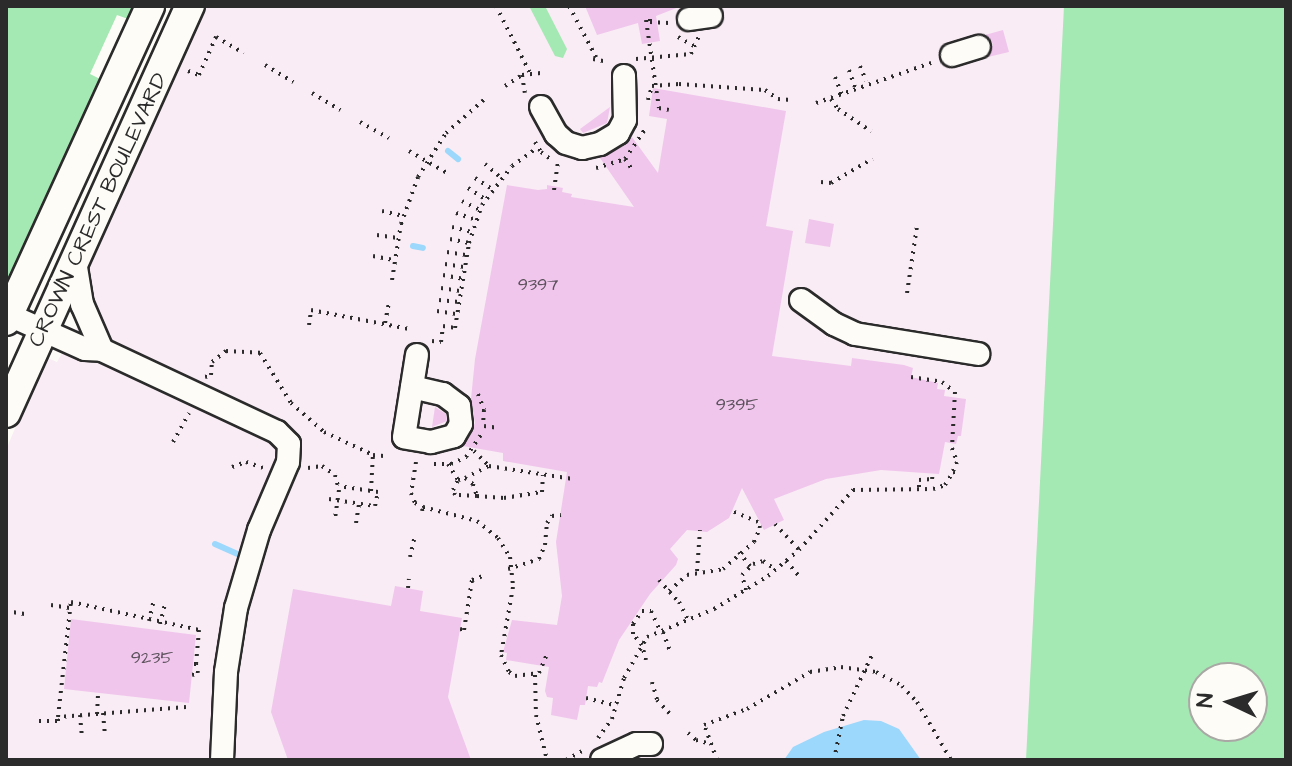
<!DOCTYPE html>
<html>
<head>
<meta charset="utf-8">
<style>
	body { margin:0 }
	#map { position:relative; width:1292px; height:766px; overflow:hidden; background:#fdfcf7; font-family:"Architects Daughter",sans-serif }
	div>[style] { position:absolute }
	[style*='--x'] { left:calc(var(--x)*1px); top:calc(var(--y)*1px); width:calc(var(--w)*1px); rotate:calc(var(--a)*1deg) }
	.built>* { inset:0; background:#f9ecf4 }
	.green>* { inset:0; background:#a4e8b3 }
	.water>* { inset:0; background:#9cd7fc }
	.stream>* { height:6px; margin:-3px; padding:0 3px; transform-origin:3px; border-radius:3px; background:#9cd7fc }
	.building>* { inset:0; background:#f0c6ed }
	.path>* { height:4px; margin-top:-2px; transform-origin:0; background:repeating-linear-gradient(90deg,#2b2b2b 0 2px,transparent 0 8px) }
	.roads { filter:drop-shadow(2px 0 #2b2b2b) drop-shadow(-2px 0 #2b2b2b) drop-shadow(0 2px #2b2b2b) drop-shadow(0 -2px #2b2b2b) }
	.minor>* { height:22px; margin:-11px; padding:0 11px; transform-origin:11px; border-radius:11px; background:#fdfcf7 }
	.major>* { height:28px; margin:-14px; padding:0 14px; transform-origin:14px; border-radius:14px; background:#fdfcf7 }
	.path-bridge>* { height:4px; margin-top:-2px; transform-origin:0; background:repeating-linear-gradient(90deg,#2b2b2b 0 2px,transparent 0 8px) }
	span { translate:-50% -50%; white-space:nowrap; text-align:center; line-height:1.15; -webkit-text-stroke:7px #fdfcf7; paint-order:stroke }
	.number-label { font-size:18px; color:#5c525c }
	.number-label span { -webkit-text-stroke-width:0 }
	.street-label { font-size:22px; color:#2b2b2b }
	.frame { position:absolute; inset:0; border:8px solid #2b2b2b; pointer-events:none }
	.north { position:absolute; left:1188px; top:662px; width:80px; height:80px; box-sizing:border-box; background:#fdfcf7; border:2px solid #a9a8a5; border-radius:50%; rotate:274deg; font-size:22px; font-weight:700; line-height:32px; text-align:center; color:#2b2b2b }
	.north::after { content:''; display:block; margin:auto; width:28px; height:36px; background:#2b2b2b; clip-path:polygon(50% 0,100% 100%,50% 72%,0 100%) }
</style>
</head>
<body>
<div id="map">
	<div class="built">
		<i style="clip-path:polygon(evenodd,205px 6px,1286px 6px,1286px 760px,6px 760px,6px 450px,45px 357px,57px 362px,91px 303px,87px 275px,92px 257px,205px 6px,1204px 678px,1252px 678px,1252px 726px,1204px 726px,1204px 678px)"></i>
	</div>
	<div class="green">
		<i style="clip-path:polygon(6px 6px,136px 6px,128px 19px,117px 15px,90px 74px,102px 80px,10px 282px,6px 280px)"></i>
		<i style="clip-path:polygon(529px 6px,545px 6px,567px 49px,563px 58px,555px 56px)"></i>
		<i style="clip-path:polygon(evenodd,1064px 6px,1286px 6px,1286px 760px,1026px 760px,1064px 6px,1252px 678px,1252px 726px,1204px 726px,1204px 678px,1252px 678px)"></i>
	</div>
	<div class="water">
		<i style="clip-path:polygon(864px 720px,881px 721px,899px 729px,921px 760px,784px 760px,793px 747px,824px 732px)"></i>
	</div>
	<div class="stream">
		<i style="--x:448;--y:151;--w:13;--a:39"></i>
		<i style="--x:413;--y:246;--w:10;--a:11"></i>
		<i style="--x:215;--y:544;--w:24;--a:24"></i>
	</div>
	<div class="building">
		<i style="clip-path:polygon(585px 6px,679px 6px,679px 7px,656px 16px,660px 41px,642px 44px,638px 23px,597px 35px)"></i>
		<i style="clip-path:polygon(1003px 30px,1009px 52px,988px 57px,993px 44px,985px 35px)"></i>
		<i style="clip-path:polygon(653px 88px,786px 111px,766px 226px,793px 231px,772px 356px,851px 366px,852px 358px,904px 365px,913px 368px,911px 377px,938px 383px,937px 389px,945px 390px,944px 396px,966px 399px,961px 436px,958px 436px,956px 444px,945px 442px,939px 474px,881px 470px,826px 479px,774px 499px,784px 520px,764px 530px,742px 488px,729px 518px,707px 532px,687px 530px,670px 549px,678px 559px,676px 565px,650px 594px,619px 640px,602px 683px,599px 682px,597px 687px,588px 686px,585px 705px,580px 705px,577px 720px,551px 715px,553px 698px,547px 697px,545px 691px,549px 667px,506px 660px,507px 653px,503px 652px,512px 620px,557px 625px,562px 596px,556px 542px,567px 472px,503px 461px,503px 453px,463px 446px,475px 423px,471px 399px,475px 359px,507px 185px,538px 190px,547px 189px,547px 185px,563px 188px,562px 192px,572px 194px,571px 197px,634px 207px,600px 158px,625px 145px,632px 137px,658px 173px,667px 119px,649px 116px)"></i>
		<i style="clip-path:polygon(610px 107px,607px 123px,583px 133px,580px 129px)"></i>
		<i style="clip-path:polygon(809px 219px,834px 224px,830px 247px,805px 243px)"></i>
		<i style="clip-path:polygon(435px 407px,446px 414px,447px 421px,432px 427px)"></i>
		<i style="clip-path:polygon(395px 586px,423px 591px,420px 611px,462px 618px,448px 697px,471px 760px,288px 760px,271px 712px,293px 589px,391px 606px)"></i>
		<i style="clip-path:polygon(71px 619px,196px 635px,189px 703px,64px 689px)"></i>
	</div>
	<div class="path">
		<i style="--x:496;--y:6;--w:75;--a:63.1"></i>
		<i style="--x:569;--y:6;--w:58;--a:62.1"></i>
		<i style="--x:650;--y:19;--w:3;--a:90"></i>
		<i style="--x:650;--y:22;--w:19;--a:3"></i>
		<i style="--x:678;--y:37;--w:21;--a:29"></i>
		<i style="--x:593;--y:59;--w:15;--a:11"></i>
		<i style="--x:636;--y:59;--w:55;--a:-5.2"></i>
		<i style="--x:691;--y:54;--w:20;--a:-66"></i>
		<i style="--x:265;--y:65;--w:33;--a:31"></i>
		<i style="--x:860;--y:66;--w:16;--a:68"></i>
		<i style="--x:849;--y:70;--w:21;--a:71"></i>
		<i style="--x:188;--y:71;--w:12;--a:20"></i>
		<i style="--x:199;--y:75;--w:42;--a:-65.9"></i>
		<i style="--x:216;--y:37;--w:32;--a:30"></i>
		<i style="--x:522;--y:75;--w:18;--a:81"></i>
		<i style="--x:835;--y:77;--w:19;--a:69"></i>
		<i style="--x:505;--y:86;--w:20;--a:-33"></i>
		<i style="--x:522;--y:75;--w:19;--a:-6"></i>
		<i style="--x:312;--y:93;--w:33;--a:31"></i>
		<i style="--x:831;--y:99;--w:12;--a:55"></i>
		<i style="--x:838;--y:109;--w:40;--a:34"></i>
		<i style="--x:648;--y:100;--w:15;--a:-74"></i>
		<i style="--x:652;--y:86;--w:27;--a:-4"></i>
		<i style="--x:679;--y:84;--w:86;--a:4"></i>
		<i style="--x:765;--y:90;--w:16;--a:35"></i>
		<i style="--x:778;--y:99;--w:13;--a:4"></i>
		<i style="--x:816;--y:103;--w:122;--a:-19.2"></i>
		<i style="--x:360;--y:122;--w:33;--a:29"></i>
		<i style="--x:535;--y:142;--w:12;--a:59"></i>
		<i style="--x:541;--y:152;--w:15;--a:37"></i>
		<i style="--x:409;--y:151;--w:46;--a:29.9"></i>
		<i style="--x:625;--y:159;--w:11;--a:56"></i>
		<i style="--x:485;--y:164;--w:21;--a:41"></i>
		<i style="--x:596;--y:168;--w:30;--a:-17"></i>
		<i style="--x:625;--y:159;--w:36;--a:-56"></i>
		<i style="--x:475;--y:178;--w:20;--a:33"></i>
		<i style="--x:821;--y:182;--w:10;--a:6"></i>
		<i style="--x:831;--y:183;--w:48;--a:-30.3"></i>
		<i style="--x:468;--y:188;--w:20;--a:33"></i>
		<i style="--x:554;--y:190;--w:27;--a:-82"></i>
		<i style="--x:462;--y:201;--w:20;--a:27"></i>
		<i style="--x:382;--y:211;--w:22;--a:13"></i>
		<i style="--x:456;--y:213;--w:21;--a:19"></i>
		<i style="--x:452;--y:227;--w:21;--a:14"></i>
		<i style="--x:377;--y:235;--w:21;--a:8"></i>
		<i style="--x:450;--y:239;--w:19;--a:12"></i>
		<i style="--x:447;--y:252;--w:20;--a:9"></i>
		<i style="--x:373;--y:256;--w:21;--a:11"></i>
		<i style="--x:445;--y:264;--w:20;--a:9"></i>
		<i style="--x:443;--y:275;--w:20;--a:11"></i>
		<i style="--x:392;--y:280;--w:57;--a:-80.9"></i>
		<i style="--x:401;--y:224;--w:50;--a:-70.1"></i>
		<i style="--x:418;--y:177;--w:52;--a:-57.5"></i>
		<i style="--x:446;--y:133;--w:53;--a:-41.2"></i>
		<i style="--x:441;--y:288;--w:20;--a:9"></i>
		<i style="--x:907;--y:293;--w:68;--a:-81.5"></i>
		<i style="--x:439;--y:300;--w:20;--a:6"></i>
		<i style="--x:437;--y:311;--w:20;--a:9"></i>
		<i style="--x:385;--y:323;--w:21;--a:-79"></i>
		<i style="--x:309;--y:325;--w:15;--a:-82"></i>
		<i style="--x:311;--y:310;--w:100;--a:11"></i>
		<i style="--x:432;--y:341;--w:9;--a:6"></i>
		<i style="--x:441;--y:342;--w:16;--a:-83"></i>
		<i style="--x:443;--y:326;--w:12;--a:9"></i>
		<i style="--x:455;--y:328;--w:86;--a:-80.6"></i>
		<i style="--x:469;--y:243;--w:40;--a:-71.1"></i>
		<i style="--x:482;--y:205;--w:49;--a:-52.4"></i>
		<i style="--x:512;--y:166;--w:31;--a:-36"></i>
		<i style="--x:205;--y:377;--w:6;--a:-18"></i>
		<i style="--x:211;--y:375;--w:13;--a:-86"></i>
		<i style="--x:212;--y:362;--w:18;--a:-38"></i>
		<i style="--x:226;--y:351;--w:34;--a:3"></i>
		<i style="--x:260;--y:353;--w:59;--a:58.2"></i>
		<i style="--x:291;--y:403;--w:44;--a:41.3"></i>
		<i style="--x:324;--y:432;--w:54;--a:25.1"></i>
		<i style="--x:373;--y:455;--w:11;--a:5"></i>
		<i style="--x:911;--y:377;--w:31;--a:9"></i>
		<i style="--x:942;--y:382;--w:16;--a:38"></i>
		<i style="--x:955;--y:392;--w:56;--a:93.1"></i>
		<i style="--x:952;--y:448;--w:15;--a:70"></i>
		<i style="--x:957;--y:462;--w:10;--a:114"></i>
		<i style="--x:478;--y:394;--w:17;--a:69"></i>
		<i style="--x:484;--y:410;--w:14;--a:94"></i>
		<i style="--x:484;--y:426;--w:15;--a:8"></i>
		<i style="--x:173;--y:442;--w:33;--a:-61"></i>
		<i style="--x:474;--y:451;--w:21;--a:45"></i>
		<i style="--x:416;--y:462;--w:31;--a:99"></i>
		<i style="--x:411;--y:493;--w:11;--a:68"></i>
		<i style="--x:415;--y:503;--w:9;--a:27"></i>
		<i style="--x:434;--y:464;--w:17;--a:0"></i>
		<i style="--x:451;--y:464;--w:17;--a:-25"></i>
		<i style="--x:466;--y:457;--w:29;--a:-56"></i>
		<i style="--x:448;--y:464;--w:19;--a:58"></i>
		<i style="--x:458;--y:480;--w:7;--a:-16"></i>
		<i style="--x:465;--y:478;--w:10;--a:37"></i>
		<i style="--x:473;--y:484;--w:13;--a:72"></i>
		<i style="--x:477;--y:496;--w:22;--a:-177"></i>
		<i style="--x:455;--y:495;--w:5;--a:-112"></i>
		<i style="--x:453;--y:490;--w:11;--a:-63"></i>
		<i style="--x:232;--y:467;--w:15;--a:-20"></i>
		<i style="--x:246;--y:462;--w:18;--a:19"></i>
		<i style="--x:308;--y:468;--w:14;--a:-8"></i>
		<i style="--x:322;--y:466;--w:16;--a:35"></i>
		<i style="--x:335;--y:475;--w:16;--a:75"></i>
		<i style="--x:339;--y:490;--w:30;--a:98"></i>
		<i style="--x:465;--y:478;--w:27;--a:-27"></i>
		<i style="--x:489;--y:466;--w:85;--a:8.8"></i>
		<i style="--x:919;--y:487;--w:7;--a:-90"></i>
		<i style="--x:919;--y:480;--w:13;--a:-4"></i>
		<i style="--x:932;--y:479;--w:6;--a:-81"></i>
		<i style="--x:371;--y:491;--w:36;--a:-87"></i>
		<i style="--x:477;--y:496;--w:27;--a:4"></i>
		<i style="--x:504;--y:498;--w:38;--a:-9"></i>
		<i style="--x:542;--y:492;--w:17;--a:-87"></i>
		<i style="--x:329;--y:499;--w:47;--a:8.7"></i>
		<i style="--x:375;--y:506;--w:14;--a:-78"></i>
		<i style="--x:378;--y:492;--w:40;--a:-171.5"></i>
		<i style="--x:422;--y:511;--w:4;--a:-76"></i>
		<i style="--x:423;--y:507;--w:56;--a:14.5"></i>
		<i style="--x:477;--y:521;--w:27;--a:39"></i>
		<i style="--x:498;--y:538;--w:22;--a:58"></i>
		<i style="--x:510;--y:557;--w:30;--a:84"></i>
		<i style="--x:513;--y:587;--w:69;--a:100"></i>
		<i style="--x:501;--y:655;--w:19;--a:65"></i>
		<i style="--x:509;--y:672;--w:7;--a:34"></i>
		<i style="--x:515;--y:676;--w:24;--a:-7"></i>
		<i style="--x:539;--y:673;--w:23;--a:-67"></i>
		<i style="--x:356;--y:523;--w:19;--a:-81"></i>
		<i style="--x:775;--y:524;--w:35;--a:47"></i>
		<i style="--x:739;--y:552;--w:18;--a:52"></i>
		<i style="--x:410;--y:557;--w:22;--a:-77"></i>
		<i style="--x:786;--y:561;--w:21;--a:49"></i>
		<i style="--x:508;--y:569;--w:33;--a:-18"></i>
		<i style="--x:539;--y:559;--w:15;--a:-67"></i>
		<i style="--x:545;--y:545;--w:22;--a:-85"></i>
		<i style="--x:547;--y:523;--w:9;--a:-54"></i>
		<i style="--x:552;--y:516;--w:9;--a:-6"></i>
		<i style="--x:697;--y:571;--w:41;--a:-85.8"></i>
		<i style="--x:659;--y:580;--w:30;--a:48"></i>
		<i style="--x:679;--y:602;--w:20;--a:63"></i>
		<i style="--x:408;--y:588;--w:9;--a:-84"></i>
		<i style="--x:746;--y:590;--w:16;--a:-105"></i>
		<i style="--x:742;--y:575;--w:16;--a:-45"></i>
		<i style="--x:753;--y:564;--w:10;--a:-17"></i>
		<i style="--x:763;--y:561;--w:14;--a:34"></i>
		<i style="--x:669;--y:591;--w:24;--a:-42"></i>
		<i style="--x:687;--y:575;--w:36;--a:-9"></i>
		<i style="--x:723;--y:569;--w:41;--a:-41.1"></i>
		<i style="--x:754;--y:542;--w:15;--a:-67"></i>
		<i style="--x:760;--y:528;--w:6;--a:-108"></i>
		<i style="--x:758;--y:522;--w:30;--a:-157"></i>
		<i style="--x:51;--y:605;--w:19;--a:9"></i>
		<i style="--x:6;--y:611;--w:19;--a:9"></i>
		<i style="--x:149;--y:621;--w:22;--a:-77"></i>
		<i style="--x:160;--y:624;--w:21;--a:-76"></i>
		<i style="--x:460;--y:629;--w:4;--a:14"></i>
		<i style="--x:464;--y:630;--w:51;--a:-80.9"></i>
		<i style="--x:472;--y:580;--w:12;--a:-20"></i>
		<i style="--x:663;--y:632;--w:20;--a:70"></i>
		<i style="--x:646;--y:660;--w:16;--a:-105"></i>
		<i style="--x:642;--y:645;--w:14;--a:-129"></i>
		<i style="--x:633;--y:634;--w:10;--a:-90"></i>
		<i style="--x:633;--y:624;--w:16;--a:-55"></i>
		<i style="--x:642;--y:611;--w:9;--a:0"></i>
		<i style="--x:651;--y:611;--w:23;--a:65"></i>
		<i style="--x:192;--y:675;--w:6;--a:-18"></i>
		<i style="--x:198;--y:673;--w:9;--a:-103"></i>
		<i style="--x:535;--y:675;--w:40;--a:88.6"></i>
		<i style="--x:536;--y:715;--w:46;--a:76.3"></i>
		<i style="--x:652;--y:682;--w:19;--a:74"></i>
		<i style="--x:657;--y:700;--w:19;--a:47"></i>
		<i style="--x:586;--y:698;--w:32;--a:14"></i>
		<i style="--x:186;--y:707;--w:128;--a:175.5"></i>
		<i style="--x:58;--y:717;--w:116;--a:-83.6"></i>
		<i style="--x:71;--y:602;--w:131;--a:12.3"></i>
		<i style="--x:199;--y:630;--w:34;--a:95"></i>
		<i style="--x:196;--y:664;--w:3;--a:180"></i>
		<i style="--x:103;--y:713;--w:21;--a:85"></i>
		<i style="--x:97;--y:714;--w:20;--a:-87"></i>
		<i style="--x:80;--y:715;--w:21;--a:85"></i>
		<i style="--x:39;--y:721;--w:19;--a:0"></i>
		<i style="--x:58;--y:721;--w:4;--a:-90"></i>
		<i style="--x:688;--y:733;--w:11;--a:41"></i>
		<i style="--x:696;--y:740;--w:16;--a:15"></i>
		<i style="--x:598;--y:738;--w:24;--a:-54"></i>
		<i style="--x:612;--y:719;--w:43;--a:-73.7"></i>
		<i style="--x:624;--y:678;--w:47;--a:-60.7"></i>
		<i style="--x:647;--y:637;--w:73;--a:-22.7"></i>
		<i style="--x:714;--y:609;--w:63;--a:-31.4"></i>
		<i style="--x:768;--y:576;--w:40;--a:-40"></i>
		<i style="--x:799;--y:550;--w:81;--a:-48"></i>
		<i style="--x:853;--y:490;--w:80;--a:-0.7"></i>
		<i style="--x:933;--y:489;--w:13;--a:-18"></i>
		<i style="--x:945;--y:485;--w:15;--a:-58"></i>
		<i style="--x:953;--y:472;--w:3;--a:18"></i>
		<i style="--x:566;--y:760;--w:18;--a:-29"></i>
		<i style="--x:717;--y:760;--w:37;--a:-110"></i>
		<i style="--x:704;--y:725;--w:46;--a:-20.4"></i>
		<i style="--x:747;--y:709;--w:73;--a:-30.4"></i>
		<i style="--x:810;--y:672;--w:31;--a:-9"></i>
		<i style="--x:841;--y:667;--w:35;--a:8"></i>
		<i style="--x:876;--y:672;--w:30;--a:28"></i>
		<i style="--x:902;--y:686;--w:22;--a:47"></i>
		<i style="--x:917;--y:702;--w:67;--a:59.6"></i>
		<i style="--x:834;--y:760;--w:45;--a:-78.4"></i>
		<i style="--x:843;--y:716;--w:68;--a:-64.6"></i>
	</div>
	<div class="roads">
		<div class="minor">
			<i style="--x:689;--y:19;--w:22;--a:-8"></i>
			<i style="--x:952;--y:55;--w:28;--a:-17"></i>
			<i style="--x:541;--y:107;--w:31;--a:61"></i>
			<i style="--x:556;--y:134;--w:13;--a:42"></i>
			<i style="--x:566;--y:143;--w:17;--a:17"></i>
			<i style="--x:582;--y:148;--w:18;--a:-13"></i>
			<i style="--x:600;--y:144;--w:21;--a:-31"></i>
			<i style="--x:618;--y:133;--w:15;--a:-62"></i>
			<i style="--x:625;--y:120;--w:44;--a:-91.3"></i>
			<i style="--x:75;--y:261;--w:44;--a:80.8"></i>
			<i style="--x:82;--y:304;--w:50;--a:66.5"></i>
			<i style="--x:801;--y:300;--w:41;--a:36"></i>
			<i style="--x:834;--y:324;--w:23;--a:25"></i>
			<i style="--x:855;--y:334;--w:125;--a:9.2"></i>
			<i style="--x:9;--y:315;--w:83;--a:24.1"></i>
			<i style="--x:85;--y:349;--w:17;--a:3"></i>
			<i style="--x:102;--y:350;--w:193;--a:25.1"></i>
			<i style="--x:277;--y:432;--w:17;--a:45"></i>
			<i style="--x:289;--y:444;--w:18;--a:93"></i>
			<i style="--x:288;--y:462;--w:74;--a:113.1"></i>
			<i style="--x:259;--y:530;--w:81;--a:106.4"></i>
			<i style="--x:236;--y:608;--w:65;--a:98.9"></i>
			<i style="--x:226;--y:672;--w:88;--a:92.6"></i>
			<i style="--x:412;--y:387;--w:32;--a:13"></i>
			<i style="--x:443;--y:394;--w:20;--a:37"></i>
			<i style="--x:459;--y:406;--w:18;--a:84"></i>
			<i style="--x:461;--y:424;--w:14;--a:120"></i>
			<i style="--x:454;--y:436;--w:24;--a:165"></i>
			<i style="--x:431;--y:442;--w:27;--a:-170"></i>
			<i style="--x:404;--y:437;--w:83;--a:-81"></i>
			<i style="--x:602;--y:760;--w:38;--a:-25"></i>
			<i style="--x:637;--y:744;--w:14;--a:0"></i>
		</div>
		<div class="major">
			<i style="--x:6;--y:321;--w:346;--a:-65.4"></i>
			<i style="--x:6;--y:413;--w:447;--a:-65.7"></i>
		</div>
	</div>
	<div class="path-bridge">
		<i style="--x:646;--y:20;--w:89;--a:81.6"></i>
		<i style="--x:659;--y:108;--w:10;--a:11"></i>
	</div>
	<div class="number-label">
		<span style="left:538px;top:285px">9397</span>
		<span style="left:737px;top:405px">9395</span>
		<span style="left:152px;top:658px">9235</span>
	</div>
	<div class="street-label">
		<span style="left:98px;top:210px;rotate:-65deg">CROWN CREST BOULEVARD</span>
	</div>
	<div class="frame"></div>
	<div class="north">N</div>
</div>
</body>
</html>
